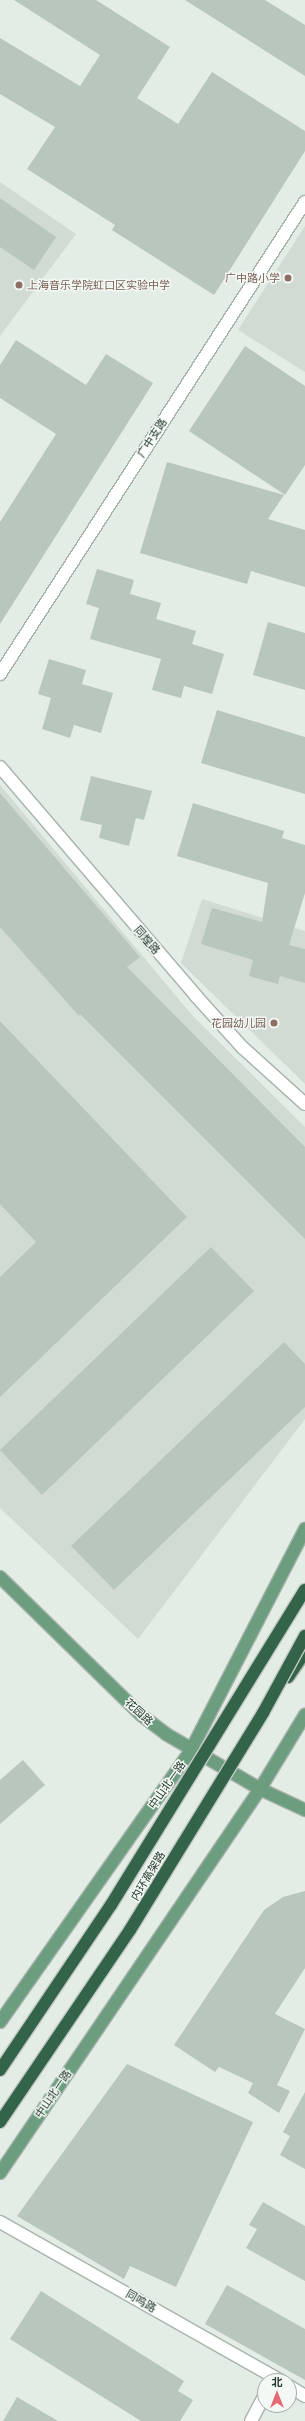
<!DOCTYPE html>
<html>
<head>
<meta charset="utf-8">
<style>
	body { margin:0 }
	#map { position:relative; width:305px; height:2421px; overflow:hidden; background:#e3ece5; font-family:"Noto Sans","Noto Sans SC",sans-serif }
	div>[style] { position:absolute }
	[style*='--x'] { left:calc(var(--x)*1px); top:calc(var(--y)*1px); width:calc(var(--w)*1px); rotate:calc(var(--a)*1deg) }
	.built>* { inset:0; background:#d2dbd3 }
	.building>* { inset:0; background:#b9c6bd }
	.roads { filter:drop-shadow(1px 0 #a6b3aa) drop-shadow(-1px 0 #a6b3aa) drop-shadow(0 1px #a6b3aa) drop-shadow(0 -1px #a6b3aa) }
	.minor>* { height:12px; margin:-6px; padding:0 6px; transform-origin:6px; border-radius:6px; background:#fff }
	.major>* { height:12px; margin:-6px; padding:0 6px; transform-origin:6px; border-radius:6px; background:#6c9d7f }
	.highway>* { height:12px; margin:-6px; padding:0 6px; transform-origin:6px; border-radius:6px; background:#336449 }
	.bridges { filter:drop-shadow(1px 0 #c2c8c4) drop-shadow(-1px 0 #c2c8c4) drop-shadow(0 1px #c2c8c4) drop-shadow(0 -1px #c2c8c4) }
	.highway-bridge>* { height:12px; margin:-6px; padding:0 6px; transform-origin:6px; border-radius:6px; background:#336449 }
	.dots>* { width:11px; height:11px; translate:-50% -50%; box-sizing:border-box; border:2px solid #f3f8f4; border-radius:50% }
	span { translate:-50% -50%; white-space:nowrap; text-align:center; line-height:1.15; -webkit-text-stroke:3px #f3f8f4; paint-order:stroke }
	.education-label { font-size:11px; color:#785e54 }
	.right { translate:-100% -50%; text-align:right }
	.left { translate:0 -50%; text-align:left }
	.street-label { font-size:11px; color:#253b2d }
	.north { position:absolute; left:257px; top:2373px; width:40px; height:40px; box-sizing:border-box; background:#f3f8f4; border:1px solid #a1aca4; border-radius:50%; rotate:0deg; font-size:11px; font-weight:700; line-height:16px; text-align:center; color:#253b2d }
	.north::after { content:''; display:block; margin:auto; width:14px; height:18px; background:#e46975; clip-path:polygon(50% 0,100% 100%,50% 72%,0 100%) }
</style>
</head>
<body>
<div id="map">
	<div class="built">
		<i style="clip-path:polygon(0 182px,76px 234px,0 336px)"></i>
		<i style="clip-path:polygon(305px 226px,305px 372px,238px 330px)"></i>
		<i style="clip-path:polygon(0 785px,191px 1014px,305px 1127px,305px 1419px,138px 1639px,0 1508px)"></i>
		<i style="clip-path:polygon(202px 899px,305px 931px,305px 1084px,181px 963px)"></i>
	</div>
	<div class="building">
		<i style="clip-path:polygon(14px 0,96px 0,170px 47px,137px 98px,178px 124px,212px 72px,305px 131px,305px 151px,214px 295px,112px 230px,115px 225px,27px 169px,55px 127px,0 94px,0 38px,80px 86px,100px 55px)"></i>
		<i style="clip-path:polygon(185px 0,265px 0,305px 25px,305px 76px)"></i>
		<i style="clip-path:polygon(0 198px,56px 237px,34px 270px,0 247px)"></i>
		<i style="clip-path:polygon(16px 340px,86px 385px,106px 354px,153px 383px,0 624px,0 522px,56px 434px,0 398px,0 365px)"></i>
		<i style="clip-path:polygon(245px 346px,305px 386px,305px 465px,285px 495px,189px 431px)"></i>
		<i style="clip-path:polygon(167px 462px,284px 495px,268px 519px,305px 530px,305px 587px,251px 571px,247px 584px,140px 553px)"></i>
		<i style="clip-path:polygon(97px 569px,134px 580px,130px 594px,161px 603px,156px 619px,196px 631px,192px 644px,224px 654px,212px 694px,184px 686px,181px 698px,152px 690px,161px 659px,90px 639px,99px 608px,86px 604px)"></i>
		<i style="clip-path:polygon(268px 622px,305px 633px,305px 690px,253px 675px)"></i>
		<i style="clip-path:polygon(49px 659px,86px 670px,82px 684px,113px 693px,101px 733px,74px 725px,70px 738px,42px 729px,51px 698px,38px 694px)"></i>
		<i style="clip-path:polygon(217px 710px,305px 737px,305px 794px,201px 763px)"></i>
		<i style="clip-path:polygon(91px 776px,152px 791px,144px 820px,136px 818px,129px 846px,99px 838px,102px 825px,80px 820px)"></i>
		<i style="clip-path:polygon(0 793px,140px 957px,127px 967px,305px 1147px,305px 1239px,80px 1014px,79px 1016px,0 927px)"></i>
		<i style="clip-path:polygon(193px 803px,284px 831px,282px 838px,305px 845px,305px 893px,289px 945px,305px 949px,305px 983px,280px 976px,278px 984px,249px 976px,253px 960px,201px 944px,212px 908px,262px 922px,268px 883px,177px 856px)"></i>
		<i style="clip-path:polygon(0 1021px,187px 1217px,0 1397px,0 1277px,36px 1242px,0 1204px)"></i>
		<i style="clip-path:polygon(211px 1247px,254px 1291px,42px 1495px,0 1450px)"></i>
		<i style="clip-path:polygon(284px 1342px,305px 1364px,305px 1407px,114px 1590px,71px 1546px)"></i>
		<i style="clip-path:polygon(23px 1760px,45px 1785px,0 1824px,0 1780px)"></i>
		<i style="clip-path:polygon(305px 1891px,305px 1968px,275px 2014px,305px 2029px,277px 2085px,290px 2091px,279px 2113px,248px 2093px,253px 2083px,219px 2067px,215px 2072px,174px 2045px,264px 1910px,283px 1897px)"></i>
		<i style="clip-path:polygon(127px 2064px,253px 2122px,176px 2287px,130px 2266px,124px 2279px,17px 2216px)"></i>
		<i style="clip-path:polygon(305px 2092px,305px 2169px,280px 2155px,290px 2136px,283px 2132px)"></i>
		<i style="clip-path:polygon(263px 2202px,305px 2226px,305px 2281px,246px 2248px,257px 2229px,249px 2225px)"></i>
		<i style="clip-path:polygon(227px 2285px,305px 2329px,305px 2380px,205px 2324px)"></i>
		<i style="clip-path:polygon(41px 2291px,184px 2381px,178px 2391px,193px 2400px,180px 2421px,141px 2421px,10px 2339px)"></i>
		<i style="clip-path:polygon(17px 2397px,58px 2421px,3px 2421px)"></i>
	</div>
	<div class="roads">
		<div class="minor">
			<i style="--x:0;--y:674;--w:562;--a:-57.13"></i>
			<i style="--x:0;--y:767;--w:301;--a:49.4"></i>
			<i style="--x:196;--y:996;--w:69;--a:48"></i>
			<i style="--x:242;--y:1047;--w:85;--a:42.1"></i>
			<i style="--x:0;--y:2222;--w:323;--a:29.5"></i>
			<i style="--x:289;--y:2386;--w:19;--a:32"></i>
			<i style="--x:251;--y:2421;--w:30;--a:-62"></i>
		</div>
		<div class="major">
			<i style="--x:0;--y:1577;--w:197;--a:44.4"></i>
			<i style="--x:141;--y:1715;--w:31;--a:37"></i>
			<i style="--x:166;--y:1734;--w:109;--a:30.3"></i>
			<i style="--x:260;--y:1789;--w:50;--a:25"></i>
			<i style="--x:0;--y:2022;--w:332;--a:-54.9"></i>
			<i style="--x:191;--y:1750;--w:249;--a:-62.7"></i>
			<i style="--x:0;--y:2173;--w:464;--a:-55.9"></i>
			<i style="--x:260;--y:1789;--w:87;--a:-58.7"></i>
		</div>
		<div class="highway">
			<i style="--x:288;--y:1677;--w:30;--a:-56"></i>
		</div>
	</div>
	<div class="bridges">
		<div class="highway-bridge">
			<i style="--x:0;--y:2070;--w:199;--a:-56.1"></i>
			<i style="--x:111;--y:1905;--w:370;--a:-58.4"></i>
			<i style="--x:0;--y:2122;--w:232;--a:-55.9"></i>
			<i style="--x:130;--y:1930;--w:255;--a:-58.5"></i>
			<i style="--x:263;--y:1713;--w:88;--a:-61.4"></i>
		</div>
	</div>
	<div class="dots">
		<i style="left:288px;top:278px;background:#8d6e63"></i>
		<i style="left:19px;top:285px;background:#8d6e63"></i>
		<i style="left:274px;top:1023px;background:#8d6e63"></i>
	</div>
	<div class="education-label">
		<span class="right" style="left:280px;top:278px">广中路小学</span>
		<span class="left" style="left:27px;top:285px">上海音乐学院虹口区实验中学</span>
		<span class="right" style="left:266px;top:1023px">花园幼儿园</span>
	</div>
	<div class="street-label">
		<span style="left:152px;top:438px;rotate:-57deg">广中支路</span>
		<span style="left:147px;top:940px;rotate:49deg">同煌路</span>
		<span style="left:139px;top:1712px;rotate:42deg">花园路</span>
		<span style="left:167px;top:1785px;rotate:-55deg">中山北一路</span>
		<span style="left:148px;top:1876px;rotate:-59deg">内环高架路</span>
		<span style="left:53px;top:2094px;rotate:-56deg">中山北一路</span>
		<span style="left:141px;top:2301px;rotate:30deg">同鸣路</span>
	</div>
	<div class="north">北</div>
</div>
</body>
</html>
